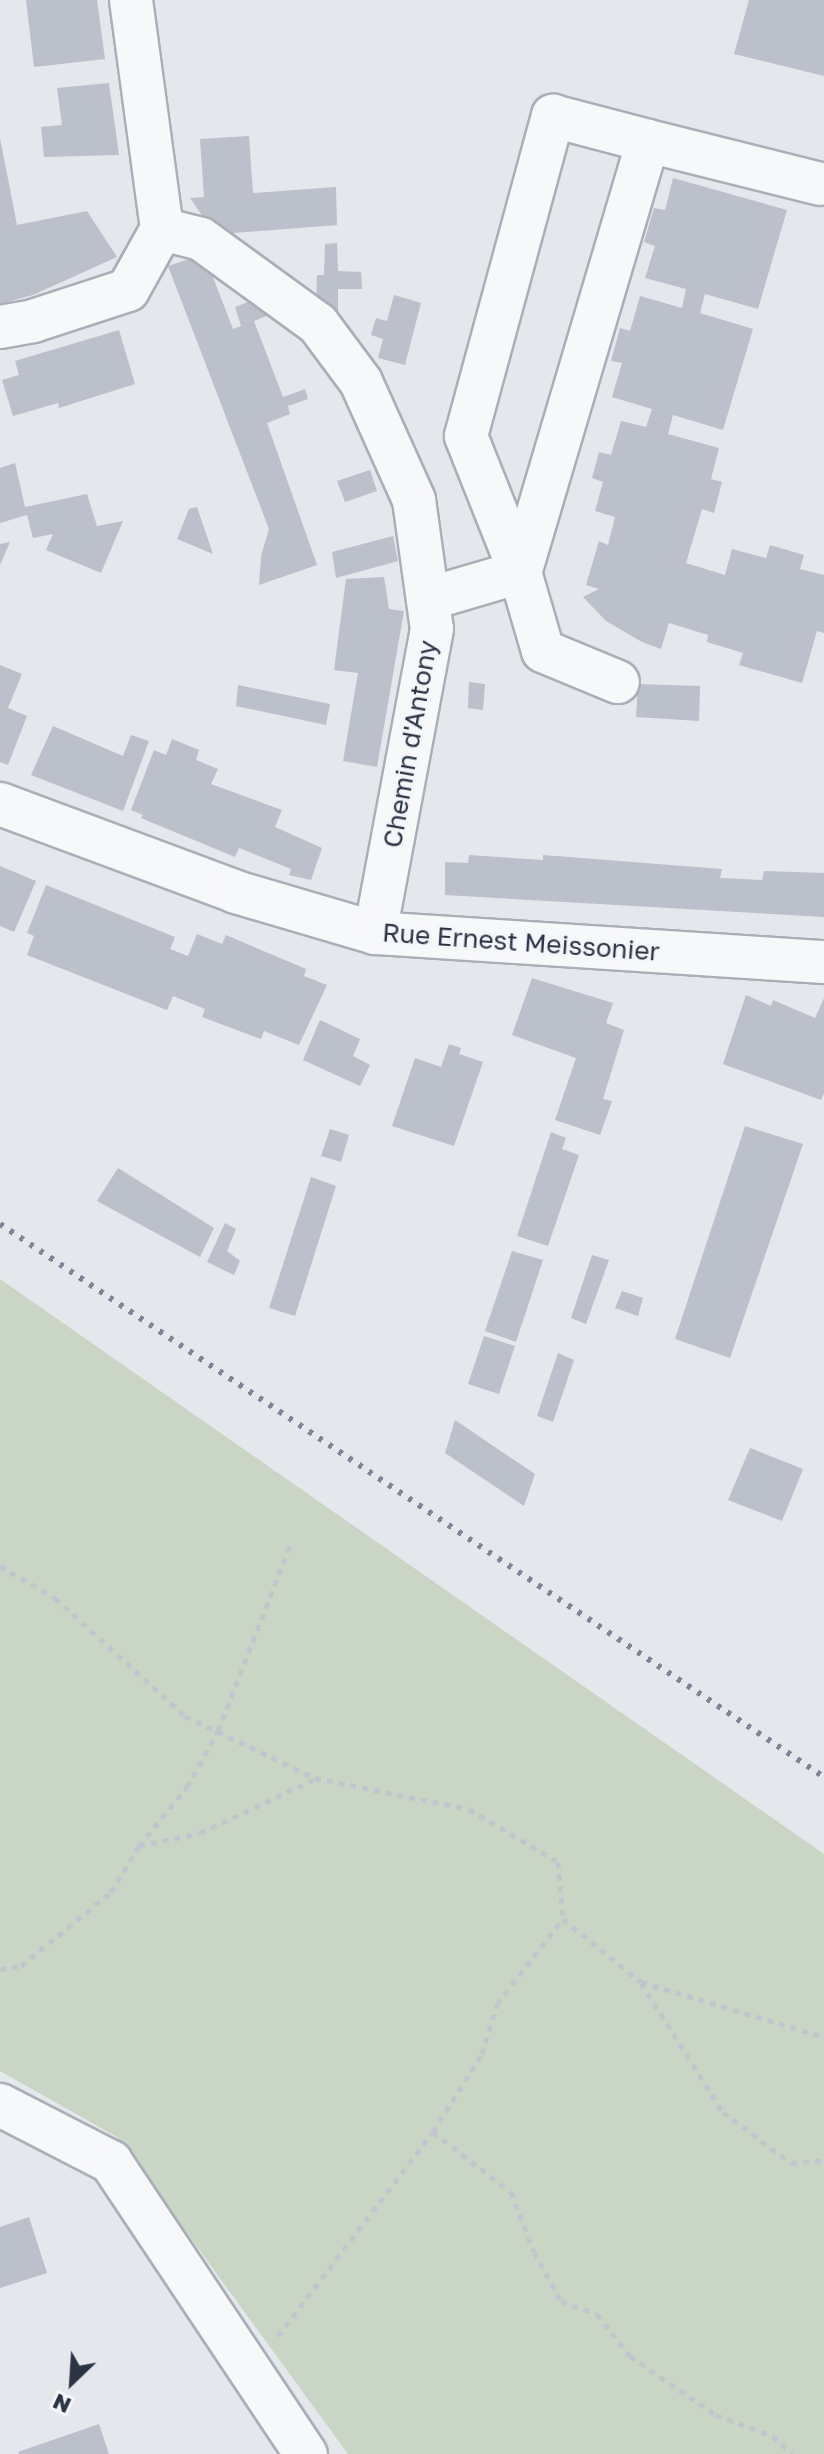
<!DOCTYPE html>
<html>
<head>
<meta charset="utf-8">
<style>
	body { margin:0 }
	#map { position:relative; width:824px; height:2454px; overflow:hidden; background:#e4e7ec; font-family:"Golos Text",sans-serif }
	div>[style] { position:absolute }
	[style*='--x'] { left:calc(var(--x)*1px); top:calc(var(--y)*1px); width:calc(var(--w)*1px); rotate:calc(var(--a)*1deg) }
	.green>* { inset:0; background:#c9d6c5 }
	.building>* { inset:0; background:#bbc0ca }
	.path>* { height:5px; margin-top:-2.5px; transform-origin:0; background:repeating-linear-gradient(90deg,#c2c5cb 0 6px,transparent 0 12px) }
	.roads { filter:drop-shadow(2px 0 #a9aeb7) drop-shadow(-2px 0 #a9aeb7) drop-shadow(0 2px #a9aeb7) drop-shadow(0 -2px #a9aeb7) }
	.minor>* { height:42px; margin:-21px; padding:0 21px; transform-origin:21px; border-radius:21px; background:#f7f8fa }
	.rail>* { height:6px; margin-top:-3px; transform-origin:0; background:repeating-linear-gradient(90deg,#7d8696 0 4px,transparent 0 12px) }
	span { translate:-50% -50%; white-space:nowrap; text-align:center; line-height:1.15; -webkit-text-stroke:6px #f4f6f9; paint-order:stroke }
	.street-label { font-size:26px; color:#2b3445 }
	.north { position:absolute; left:32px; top:2342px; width:80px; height:80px; -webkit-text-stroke:6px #f4f6f9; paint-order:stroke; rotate:205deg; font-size:22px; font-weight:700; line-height:32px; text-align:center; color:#2b3445 }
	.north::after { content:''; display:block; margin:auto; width:28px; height:36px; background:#2b3445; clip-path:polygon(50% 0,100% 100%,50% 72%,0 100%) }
</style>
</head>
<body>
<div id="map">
	<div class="green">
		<i style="clip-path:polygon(0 1279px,824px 1854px,824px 2454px,348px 2454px,117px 2137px,0 2071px)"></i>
	</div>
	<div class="building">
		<i style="clip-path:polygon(26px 0,97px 0,105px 59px,34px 67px)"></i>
		<i style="clip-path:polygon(749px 0,824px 0,824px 76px,734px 54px)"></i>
		<i style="clip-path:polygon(109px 83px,119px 155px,44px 157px,41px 127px,62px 125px,57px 88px)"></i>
		<i style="clip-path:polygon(249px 136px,253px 193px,336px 187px,337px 225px,221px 234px,208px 224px,190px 198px,204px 197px,200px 139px)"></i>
		<i style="clip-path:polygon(0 138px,17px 225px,87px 211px,117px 257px,33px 295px,0 304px)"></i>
		<i style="clip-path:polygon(673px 178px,787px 210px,758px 309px,705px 294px,700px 313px,753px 329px,723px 430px,673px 415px,668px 434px,719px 448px,711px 479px,722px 482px,714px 513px,702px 509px,686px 563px,725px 575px,732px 549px,766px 558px,770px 545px,804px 555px,800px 569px,824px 575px,824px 633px,817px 631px,802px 683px,739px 665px,743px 653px,707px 642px,708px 635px,669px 623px,661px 649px,642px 642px,606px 621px,583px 597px,599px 589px,586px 585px,599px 541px,608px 545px,615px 517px,595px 511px,603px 482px,592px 478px,599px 452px,611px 455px,621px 421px,646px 427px,652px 409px,612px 397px,622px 363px,611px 361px,620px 328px,630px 331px,640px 296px,682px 308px,686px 289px,645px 278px,655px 246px,644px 242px,654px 208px,665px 210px)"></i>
		<i style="clip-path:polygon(337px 243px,338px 271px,361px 272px,362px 289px,338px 289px,338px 323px,316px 305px,317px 275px,324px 275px,325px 244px)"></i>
		<i style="clip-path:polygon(204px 254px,233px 329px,241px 326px,235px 307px,261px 297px,279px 311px,254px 321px,283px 397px,305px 389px,308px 399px,288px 406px,290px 414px,267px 423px,317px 565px,259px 585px,261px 556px,269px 529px,168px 266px)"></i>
		<i style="clip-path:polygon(394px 295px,421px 303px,405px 365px,378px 358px,383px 339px,371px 335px,376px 318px,387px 321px)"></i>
		<i style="clip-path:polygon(119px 330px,135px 384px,59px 408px,58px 403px,13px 416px,2px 380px,19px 375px,15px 361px)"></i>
		<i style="clip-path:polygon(15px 463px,25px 507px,87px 494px,97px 526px,123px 521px,101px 573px,46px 550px,53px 534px,33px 538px,27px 515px,0 523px,0 468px)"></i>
		<i style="clip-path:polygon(370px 470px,377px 491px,345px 502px,337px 481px)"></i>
		<i style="clip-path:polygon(197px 507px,213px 554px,177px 539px,189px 509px)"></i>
		<i style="clip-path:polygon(393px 536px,398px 561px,336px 578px,332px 552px)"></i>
		<i style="clip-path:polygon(10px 542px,0 565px,0 544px)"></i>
		<i style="clip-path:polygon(384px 577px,389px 609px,404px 611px,377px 767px,343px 761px,358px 673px,334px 670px,346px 579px)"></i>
		<i style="clip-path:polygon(0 665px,22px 674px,8px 708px,27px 716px,8px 765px,0 762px)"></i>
		<i style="clip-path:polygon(469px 682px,485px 684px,483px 710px,468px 708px)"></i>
		<i style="clip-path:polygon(638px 684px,700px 686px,699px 721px,636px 717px)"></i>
		<i style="clip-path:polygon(238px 685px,330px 704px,326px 725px,236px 706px)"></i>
		<i style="clip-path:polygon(53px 726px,123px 756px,131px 735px,149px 741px,123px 811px,31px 775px)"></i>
		<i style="clip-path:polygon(172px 739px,199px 750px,196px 760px,218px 769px,211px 784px,282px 810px,275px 827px,322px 848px,311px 880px,289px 875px,291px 869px,239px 848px,235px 857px,141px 818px,143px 815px,131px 810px,154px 750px,166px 755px)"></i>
		<i style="clip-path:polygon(469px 855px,543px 860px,543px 855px,722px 869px,720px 878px,762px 880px,764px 871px,824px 873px,824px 917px,445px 895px,445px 862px,468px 863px)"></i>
		<i style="clip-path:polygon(0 866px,36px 881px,14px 932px,0 926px)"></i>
		<i style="clip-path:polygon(46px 885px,175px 937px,170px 949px,188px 956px,197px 934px,222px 944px,226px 935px,306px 969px,304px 976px,327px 985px,299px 1045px,264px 1031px,261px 1039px,202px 1017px,205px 1009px,173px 996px,167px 1010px,27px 955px,34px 936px,27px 933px)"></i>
		<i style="clip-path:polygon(532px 978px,613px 1003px,606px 1023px,624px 1030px,603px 1099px,612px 1101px,600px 1135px,555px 1120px,576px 1058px,512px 1035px)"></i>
		<i style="clip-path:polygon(746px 995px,771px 1006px,773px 1000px,815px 1018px,824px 998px,824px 1093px,821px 1100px,723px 1064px)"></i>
		<i style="clip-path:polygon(320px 1020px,360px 1039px,353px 1056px,370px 1065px,360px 1086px,303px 1060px)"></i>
		<i style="clip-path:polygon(449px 1044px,461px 1048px,459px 1054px,483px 1062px,454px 1146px,392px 1126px,415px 1058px,441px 1067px)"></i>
		<i style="clip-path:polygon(745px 1126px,803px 1144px,730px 1358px,675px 1339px)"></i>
		<i style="clip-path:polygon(330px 1129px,349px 1135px,341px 1162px,321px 1156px)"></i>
		<i style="clip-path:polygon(551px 1132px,566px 1138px,562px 1149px,579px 1155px,548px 1246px,517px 1236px)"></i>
		<i style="clip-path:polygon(118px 1168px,214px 1228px,200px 1257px,97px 1201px)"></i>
		<i style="clip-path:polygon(311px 1177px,336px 1186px,295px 1316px,269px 1308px)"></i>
		<i style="clip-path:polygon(225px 1223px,236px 1229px,227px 1251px,240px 1261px,234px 1275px,207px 1262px)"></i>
		<i style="clip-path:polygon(512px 1251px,543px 1260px,516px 1342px,485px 1331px)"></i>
		<i style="clip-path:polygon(592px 1255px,609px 1260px,586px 1324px,571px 1318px)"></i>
		<i style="clip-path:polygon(622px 1291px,643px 1298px,638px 1316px,615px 1308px)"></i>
		<i style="clip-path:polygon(484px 1336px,515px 1346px,499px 1394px,468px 1384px)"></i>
		<i style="clip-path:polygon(558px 1353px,574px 1360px,553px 1422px,537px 1416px)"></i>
		<i style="clip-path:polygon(455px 1420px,535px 1474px,524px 1506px,445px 1453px)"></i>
		<i style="clip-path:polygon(750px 1448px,803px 1469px,782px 1521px,728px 1500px)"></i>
		<i style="clip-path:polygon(29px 2217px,47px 2273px,0 2288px,0 2227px)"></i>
		<i style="clip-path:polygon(99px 2424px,109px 2454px,19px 2454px,18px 2452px)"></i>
	</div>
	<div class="path">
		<i style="--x:0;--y:1566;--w:64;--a:30.2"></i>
		<i style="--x:55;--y:1598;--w:176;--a:42.2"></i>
		<i style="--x:185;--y:1716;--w:144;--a:25.5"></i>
		<i style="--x:315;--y:1778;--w:157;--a:11.4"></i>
		<i style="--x:469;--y:1809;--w:104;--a:30.8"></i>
		<i style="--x:558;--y:1862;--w:57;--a:85"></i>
		<i style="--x:563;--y:1919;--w:100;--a:38.9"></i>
		<i style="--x:641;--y:1982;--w:191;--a:16.7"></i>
		<i style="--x:139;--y:1846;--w:62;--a:-12"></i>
		<i style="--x:200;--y:1833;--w:127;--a:-25.2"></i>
		<i style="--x:0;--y:1969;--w:21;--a:-8"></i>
		<i style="--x:21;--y:1966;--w:117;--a:-39.4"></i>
		<i style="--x:111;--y:1892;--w:54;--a:-58.7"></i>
		<i style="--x:139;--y:1846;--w:76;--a:-50.9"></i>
		<i style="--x:187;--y:1787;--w:64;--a:-61"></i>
		<i style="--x:218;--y:1731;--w:199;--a:-68.8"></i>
		<i style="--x:641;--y:1983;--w:153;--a:57.6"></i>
		<i style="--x:723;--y:2112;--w:85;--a:36.9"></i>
		<i style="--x:791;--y:2163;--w:33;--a:-5"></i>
		<i style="--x:433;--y:2132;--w:98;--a:37.6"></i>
		<i style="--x:511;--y:2192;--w:64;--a:69"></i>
		<i style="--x:534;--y:2252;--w:56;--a:61.1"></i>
		<i style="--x:561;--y:2301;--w:38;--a:20"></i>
		<i style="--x:597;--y:2314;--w:53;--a:51.8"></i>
		<i style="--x:630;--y:2356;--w:104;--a:34.5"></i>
		<i style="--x:716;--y:2415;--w:61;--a:20.2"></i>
		<i style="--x:773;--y:2436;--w:26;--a:43"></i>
		<i style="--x:278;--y:2336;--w:256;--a:-52.8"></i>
		<i style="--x:433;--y:2132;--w:92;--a:-57.9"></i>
		<i style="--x:482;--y:2054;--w:52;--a:-73.3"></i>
		<i style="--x:497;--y:2004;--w:108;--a:-52.2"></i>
	</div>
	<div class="roads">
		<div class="minor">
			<i style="--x:131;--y:0;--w:231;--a:82.3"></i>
			<i style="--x:648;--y:141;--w:177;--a:14"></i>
			<i style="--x:162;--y:229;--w:40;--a:14.4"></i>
			<i style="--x:201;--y:239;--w:145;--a:36"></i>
			<i style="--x:318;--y:324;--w:72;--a:53.4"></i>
			<i style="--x:361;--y:382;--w:129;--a:65.8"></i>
			<i style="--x:414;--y:500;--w:130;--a:82.1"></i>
			<i style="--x:432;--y:629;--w:309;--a:100.6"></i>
			<i style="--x:0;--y:327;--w:34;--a:-10"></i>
			<i style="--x:33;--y:321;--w:100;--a:-18.1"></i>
			<i style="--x:128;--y:290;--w:70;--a:-60.9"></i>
			<i style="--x:428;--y:599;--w:96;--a:-16.4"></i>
			<i style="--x:520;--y:572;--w:146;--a:-111.7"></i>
			<i style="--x:466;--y:436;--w:332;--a:-74.8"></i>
			<i style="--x:553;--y:116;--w:98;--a:14.7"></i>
			<i style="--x:648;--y:141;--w:450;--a:106.5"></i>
			<i style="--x:520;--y:572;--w:82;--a:73.8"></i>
			<i style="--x:543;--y:651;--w:81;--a:22.5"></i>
			<i style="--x:0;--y:804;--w:252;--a:20.4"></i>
			<i style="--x:236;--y:892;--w:145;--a:16.4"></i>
			<i style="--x:375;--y:933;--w:450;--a:3.7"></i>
			<i style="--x:0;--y:2105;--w:125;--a:27.2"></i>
			<i style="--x:111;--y:2162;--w:351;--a:56.3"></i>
		</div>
	</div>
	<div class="rail">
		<i style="--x:0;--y:1224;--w:992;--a:33.87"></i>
	</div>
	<div class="street-label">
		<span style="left:410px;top:744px;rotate:-80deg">Chemin d'Antony</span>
		<span style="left:521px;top:942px;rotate:4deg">Rue Ernest Meissonier</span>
	</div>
	<div class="north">N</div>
</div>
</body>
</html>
